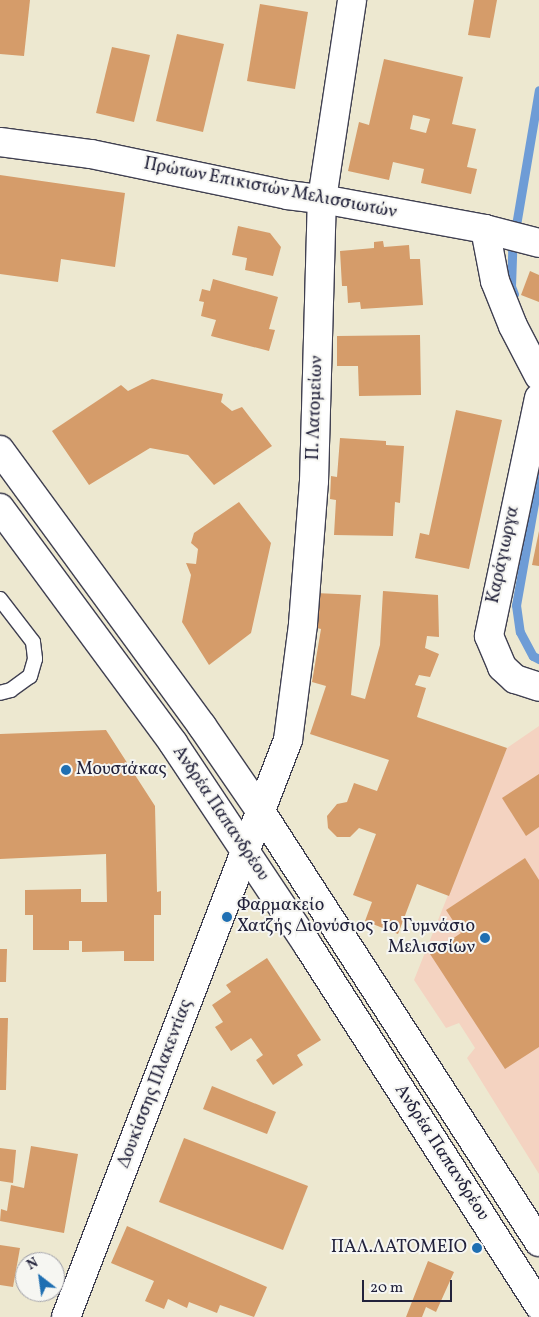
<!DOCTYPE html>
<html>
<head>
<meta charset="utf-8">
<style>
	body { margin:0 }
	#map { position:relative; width:539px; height:1317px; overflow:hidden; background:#ede8d0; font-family:Vollkorn,serif }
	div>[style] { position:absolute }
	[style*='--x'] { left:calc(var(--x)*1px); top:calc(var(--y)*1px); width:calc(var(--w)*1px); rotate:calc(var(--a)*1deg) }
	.built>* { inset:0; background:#f4d3c1 }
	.stream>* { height:9px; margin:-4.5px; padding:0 4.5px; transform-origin:4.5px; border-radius:4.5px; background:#6e9cd6 }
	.building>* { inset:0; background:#d59c6a }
	.roads { filter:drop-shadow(1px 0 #404051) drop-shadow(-1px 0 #404051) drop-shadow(0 1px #404051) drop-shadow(0 -1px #404051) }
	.lane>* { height:14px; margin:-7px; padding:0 7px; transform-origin:7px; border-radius:7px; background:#fff }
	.street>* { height:28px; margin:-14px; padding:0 14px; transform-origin:14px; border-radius:14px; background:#fff }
	.secondary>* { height:28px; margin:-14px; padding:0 14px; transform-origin:14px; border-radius:14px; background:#fff }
	.dots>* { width:14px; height:14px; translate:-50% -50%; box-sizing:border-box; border:2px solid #f6f6f2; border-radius:50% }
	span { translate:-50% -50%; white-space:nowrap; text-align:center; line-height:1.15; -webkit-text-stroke:4px #f6f6f2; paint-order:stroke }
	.street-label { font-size:18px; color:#22223b }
	.poi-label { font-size:18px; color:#22223b }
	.left { translate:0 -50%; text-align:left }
	.right { translate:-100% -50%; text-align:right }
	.north { position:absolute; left:15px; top:1252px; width:50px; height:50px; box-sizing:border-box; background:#f6f6f2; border:1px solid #a1a1a9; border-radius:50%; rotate:330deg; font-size:14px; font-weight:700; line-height:20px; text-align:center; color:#22223b }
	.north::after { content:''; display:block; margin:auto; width:18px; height:22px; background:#1f6fb2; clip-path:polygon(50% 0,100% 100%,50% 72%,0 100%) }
	.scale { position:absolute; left:362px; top:1280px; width:90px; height:22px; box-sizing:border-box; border:2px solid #22223b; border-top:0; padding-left:6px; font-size:15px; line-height:18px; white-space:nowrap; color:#22223b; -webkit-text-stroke:4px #f6f6f2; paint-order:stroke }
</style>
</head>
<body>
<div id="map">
	<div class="built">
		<i style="clip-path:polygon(539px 726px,539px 1174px,467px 1058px,475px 1048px,459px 1023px,446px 1028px,414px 980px,507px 748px)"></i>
	</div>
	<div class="stream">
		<i style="--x:514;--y:294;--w:9;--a:-111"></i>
		<i style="--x:511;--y:286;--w:37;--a:-88"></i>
		<i style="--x:512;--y:249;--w:161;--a:-80.4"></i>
		<i style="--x:539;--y:475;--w:132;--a:100"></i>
		<i style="--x:516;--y:605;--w:27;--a:82"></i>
		<i style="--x:520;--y:632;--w:27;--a:62"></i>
		<i style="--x:533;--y:656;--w:7;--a:27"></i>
	</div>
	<div class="building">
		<i style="clip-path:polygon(0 0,30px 0,24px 56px,0 54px)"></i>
		<i style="clip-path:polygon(474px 0,497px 0,490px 38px,468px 35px)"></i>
		<i style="clip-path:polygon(260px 4px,308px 12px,295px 89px,247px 81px)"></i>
		<i style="clip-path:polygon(177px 34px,224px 44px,203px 132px,156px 121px)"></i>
		<i style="clip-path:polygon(112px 47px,150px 55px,134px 122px,96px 113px)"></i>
		<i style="clip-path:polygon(evenodd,384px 59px,463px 77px,452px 124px,476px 129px,467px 167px,477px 169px,471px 194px,421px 183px,424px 169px,393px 162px,389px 180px,348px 171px,359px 122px,369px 125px,384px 59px,413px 115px,430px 119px,426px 133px,410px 129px,413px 115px)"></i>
		<i style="clip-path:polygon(0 175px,125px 193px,115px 267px,61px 259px,58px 282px,0 274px)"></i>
		<i style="clip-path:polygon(238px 226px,270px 233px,281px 247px,273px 276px,245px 270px,247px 258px,232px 255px)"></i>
		<i style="clip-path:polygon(383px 241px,384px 247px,409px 245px,410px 259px,420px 259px,423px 305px,361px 309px,360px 302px,348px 303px,347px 286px,342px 286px,340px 251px,374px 248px,374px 242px)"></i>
		<i style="clip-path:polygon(530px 271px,539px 275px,539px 302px,521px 295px)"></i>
		<i style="clip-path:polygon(213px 279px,278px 297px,269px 329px,275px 330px,269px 351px,211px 336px,216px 320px,201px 316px,204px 302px,199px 301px,202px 289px,210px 291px)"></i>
		<i style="clip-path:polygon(420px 335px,421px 395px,359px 396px,358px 366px,337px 366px,337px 336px)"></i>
		<i style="clip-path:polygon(152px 379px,223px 394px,221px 402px,232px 411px,242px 407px,272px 446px,214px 485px,188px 455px,150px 448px,89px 485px,52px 431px,121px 385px,128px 391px)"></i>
		<i style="clip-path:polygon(456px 410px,502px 420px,469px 569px,415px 558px,420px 533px,429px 535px)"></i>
		<i style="clip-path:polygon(340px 438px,386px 441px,386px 445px,404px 446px,400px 503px,395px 502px,393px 536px,334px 535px,336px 500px,330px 499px,331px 476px,337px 477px)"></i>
		<i style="clip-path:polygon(239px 502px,271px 543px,251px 633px,209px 665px,182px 622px,191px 575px,186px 563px,196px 564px,198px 549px,191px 543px,194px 533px)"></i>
		<i style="clip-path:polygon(539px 531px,539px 566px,532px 565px)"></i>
		<i style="clip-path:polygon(383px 591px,438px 595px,439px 637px,427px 636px,425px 648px,439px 654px,430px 677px,419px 675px,415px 685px,426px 688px,417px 717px,507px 748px,449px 896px,417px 884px,398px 934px,365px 921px,372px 902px,353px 895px,376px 834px,359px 828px,350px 837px,337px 837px,328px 828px,327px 816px,337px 804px,347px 802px,354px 783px,377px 791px,389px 760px,310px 734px,326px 686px,312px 682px,321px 629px,309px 626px,315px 593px,361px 595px,351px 695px,365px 699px,380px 645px)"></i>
		<i style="clip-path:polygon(106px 730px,155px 806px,157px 892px,161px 891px,161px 915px,154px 915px,154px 961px,124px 961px,124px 951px,82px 952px,82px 941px,69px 941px,69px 950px,33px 950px,33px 915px,25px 915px,25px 890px,81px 889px,81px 902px,107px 902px,106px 854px,0 859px,0 734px)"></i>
		<i style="clip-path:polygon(539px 774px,539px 827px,526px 836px,502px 798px)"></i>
		<i style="clip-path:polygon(525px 858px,539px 880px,539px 1047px,505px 1069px,430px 954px,461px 933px,446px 910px)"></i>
		<i style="clip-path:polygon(0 949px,7px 949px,6px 982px,0 982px)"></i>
		<i style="clip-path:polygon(267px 958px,321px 1040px,297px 1055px,303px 1065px,273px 1085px,256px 1060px,263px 1055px,251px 1038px,231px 1051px,215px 1027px,223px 1022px,212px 1005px,231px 992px,226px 985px)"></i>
		<i style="clip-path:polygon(0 1018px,8px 1018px,6px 1090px,0 1090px)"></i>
		<i style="clip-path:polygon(212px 1086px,276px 1112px,267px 1134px,203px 1109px)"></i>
		<i style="clip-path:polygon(184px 1138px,308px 1186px,283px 1250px,159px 1202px)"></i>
		<i style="clip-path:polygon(31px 1146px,78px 1154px,64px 1233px,0 1221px,1px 1209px,7px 1211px,11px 1185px,24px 1188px)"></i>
		<i style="clip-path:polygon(0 1148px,16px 1150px,13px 1183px,0 1181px)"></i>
		<i style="clip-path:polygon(127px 1226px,267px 1287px,254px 1317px,220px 1305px,217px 1313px,189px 1302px,187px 1308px,168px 1299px,164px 1309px,145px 1301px,154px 1281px,111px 1263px)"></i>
		<i style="clip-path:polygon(0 1245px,20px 1248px,13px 1287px,0 1285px)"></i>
		<i style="clip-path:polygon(428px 1261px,454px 1272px,436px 1312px,426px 1307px,422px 1317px,406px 1317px)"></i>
	</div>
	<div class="roads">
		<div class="lane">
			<i style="--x:0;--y:599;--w:54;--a:52.5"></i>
			<i style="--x:33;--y:642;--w:17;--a:83"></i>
			<i style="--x:35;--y:659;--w:18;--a:106"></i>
			<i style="--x:30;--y:676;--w:24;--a:144"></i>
			<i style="--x:11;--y:690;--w:11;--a:165"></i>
		</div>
		<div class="street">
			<i style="--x:0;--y:142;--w:92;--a:7.5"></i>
			<i style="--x:91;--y:154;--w:200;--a:11.8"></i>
			<i style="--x:287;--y:195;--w:35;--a:7"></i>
			<i style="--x:322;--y:199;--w:166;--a:10.4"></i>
			<i style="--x:485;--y:229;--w:56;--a:14.5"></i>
			<i style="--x:485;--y:229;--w:53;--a:79.1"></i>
			<i style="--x:495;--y:281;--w:48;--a:68.2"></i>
			<i style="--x:513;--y:326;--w:56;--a:62.5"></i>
			<i style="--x:539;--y:398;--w:243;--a:101.9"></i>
			<i style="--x:489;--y:636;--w:34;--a:67"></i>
			<i style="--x:502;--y:667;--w:18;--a:43"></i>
			<i style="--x:515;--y:679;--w:25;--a:18"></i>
			<i style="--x:66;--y:1317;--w:618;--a:-68.96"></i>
			<i style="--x:288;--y:740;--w:117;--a:-82.6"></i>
			<i style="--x:303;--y:624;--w:143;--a:-85.6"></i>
			<i style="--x:314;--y:481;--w:282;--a:-88.4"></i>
			<i style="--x:322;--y:199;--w:201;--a:-81.4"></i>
		</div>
		<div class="secondary">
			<i style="--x:0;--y:450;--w:342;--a:53.8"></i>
			<i style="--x:202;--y:726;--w:104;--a:55.5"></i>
			<i style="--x:261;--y:812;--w:512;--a:57.12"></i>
			<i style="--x:0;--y:508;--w:292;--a:53.6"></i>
			<i style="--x:173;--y:743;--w:242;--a:56.3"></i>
			<i style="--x:307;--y:944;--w:430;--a:57.3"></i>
		</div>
	</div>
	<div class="dots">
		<i style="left:66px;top:770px;background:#1f6fb2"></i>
		<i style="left:227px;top:917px;background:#1f6fb2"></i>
		<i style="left:485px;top:938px;background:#1f6fb2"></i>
		<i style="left:477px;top:1248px;background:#1f6fb2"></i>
	</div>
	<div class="street-label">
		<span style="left:270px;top:189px;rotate:11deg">Πρώτων Επικιστών Μελισσιωτών</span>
		<span style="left:316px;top:408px;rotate:-88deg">Π. Λατομείων</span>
		<span style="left:504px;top:555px;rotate:-78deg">Καράγιωργα</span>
		<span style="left:220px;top:814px;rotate:56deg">Ανδρέα Παπανδρέου</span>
		<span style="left:156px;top:1084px;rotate:-69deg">Δουκίσσης Πλακεντίας</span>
		<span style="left:441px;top:1153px;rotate:57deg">Ανδρέα Παπανδρέου</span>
	</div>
	<div class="poi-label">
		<span class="left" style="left:76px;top:770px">Μουστάκας</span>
		<span class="left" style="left:237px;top:917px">Φαρμακείο<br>Χατζής Διονύσιος</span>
		<span class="right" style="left:475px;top:938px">1ο Γυμνάσιο<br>Μελισσίων</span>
		<span class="right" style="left:467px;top:1248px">ΠΑΛ.ΛΑΤΟΜΕΙΟ</span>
	</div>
	<div class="north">N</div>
	<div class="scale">20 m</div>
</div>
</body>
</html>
